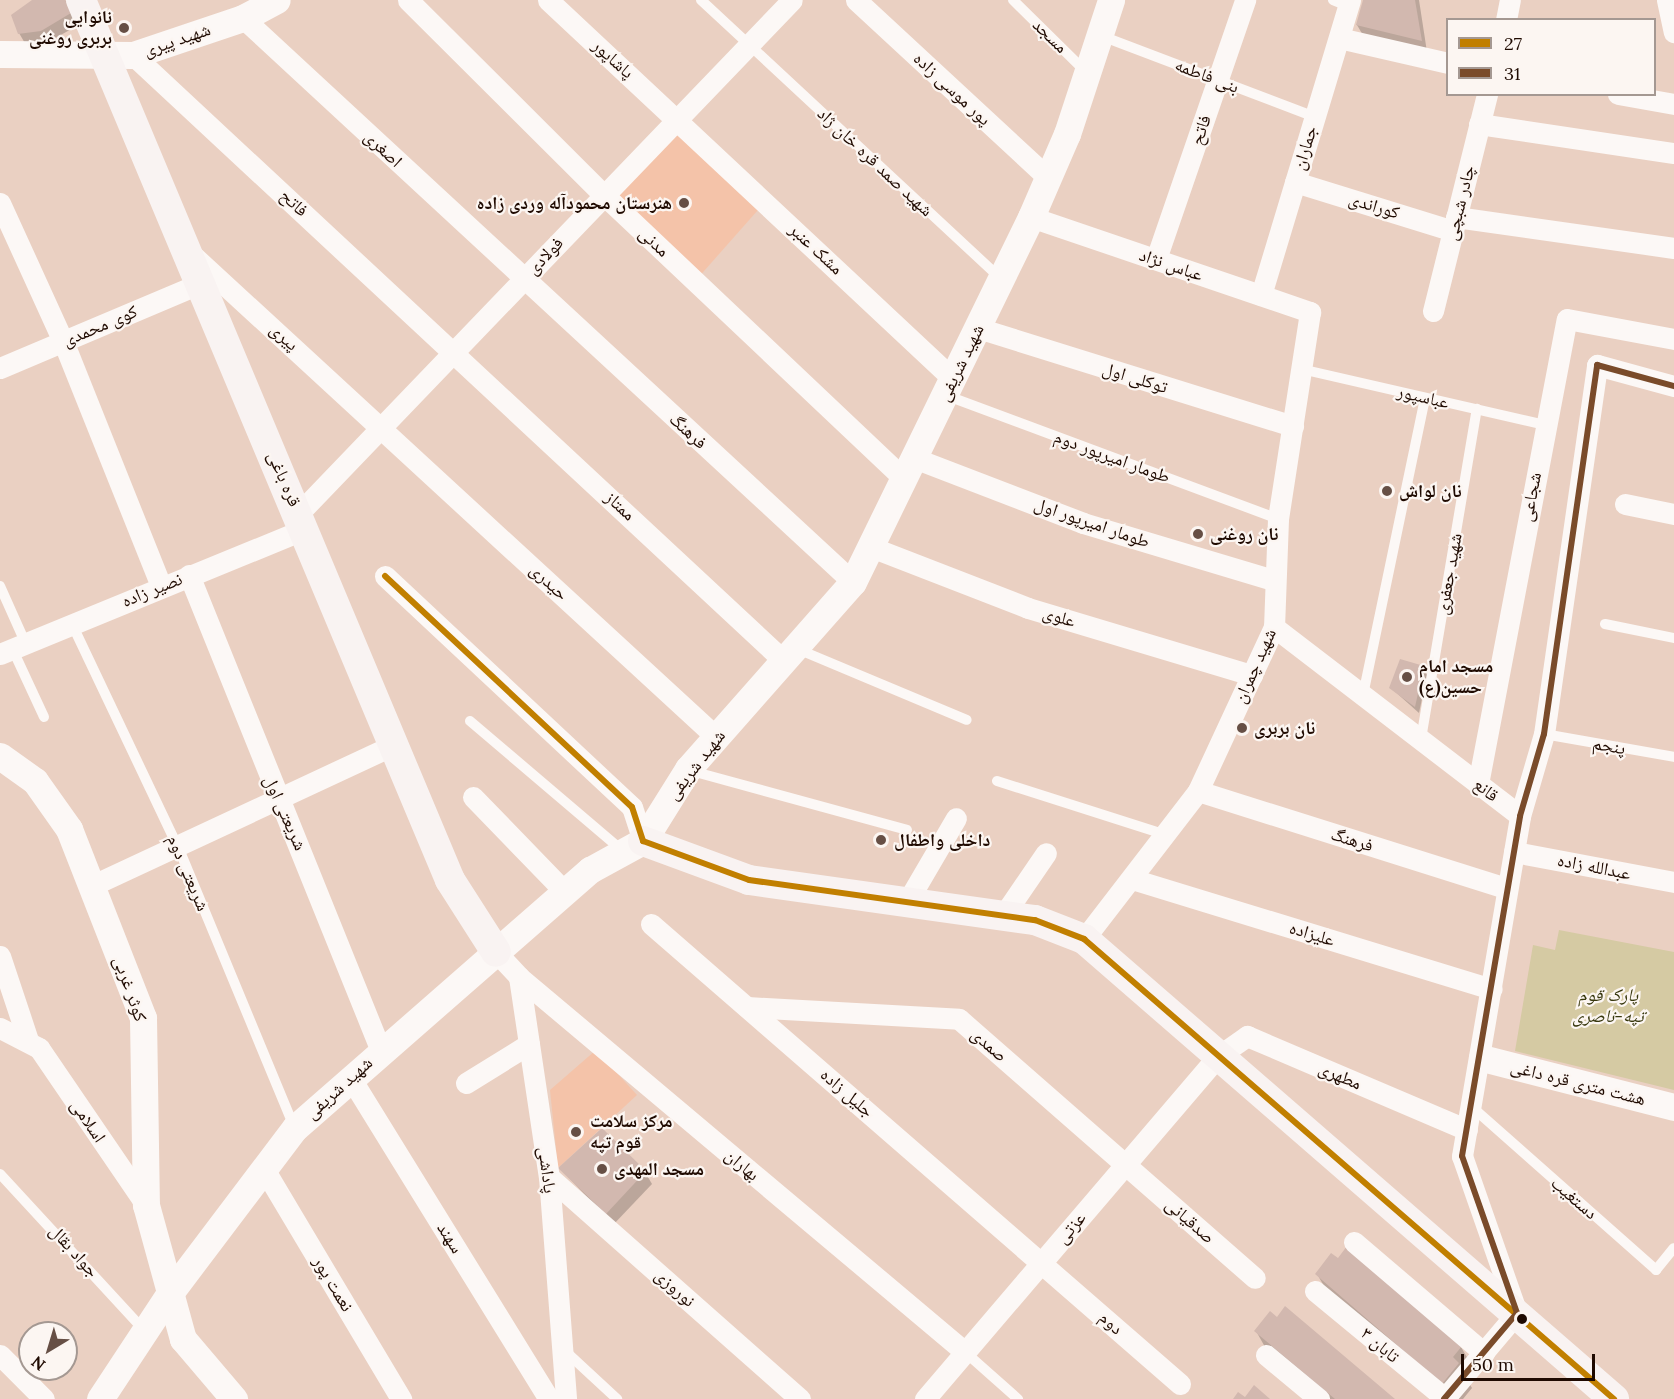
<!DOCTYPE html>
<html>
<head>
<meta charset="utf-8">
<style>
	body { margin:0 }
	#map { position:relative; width:1674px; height:1399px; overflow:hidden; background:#ead0c2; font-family:Lora,"Noto Naskh Arabic",serif }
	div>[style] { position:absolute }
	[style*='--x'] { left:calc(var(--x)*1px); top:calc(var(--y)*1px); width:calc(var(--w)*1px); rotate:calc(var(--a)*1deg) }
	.built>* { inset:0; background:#f4c3a9 }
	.green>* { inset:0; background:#d5caa3 }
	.shadow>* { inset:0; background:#0003 }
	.building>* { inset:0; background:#d2b8af }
	.service>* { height:10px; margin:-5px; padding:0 5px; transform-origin:5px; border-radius:5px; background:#fcf8f6 }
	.minor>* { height:21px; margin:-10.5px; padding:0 10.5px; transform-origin:10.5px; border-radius:10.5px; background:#fcf8f6 }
	.tertiary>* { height:27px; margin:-13.5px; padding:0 13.5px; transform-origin:13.5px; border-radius:13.5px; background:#fcf8f6 }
	.secondary>* { height:30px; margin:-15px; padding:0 15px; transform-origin:15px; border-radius:15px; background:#f9f3f2 }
	.bus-1>* { height:6px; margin:-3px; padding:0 3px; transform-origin:3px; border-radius:3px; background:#c17f00 }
	.bus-2>* { height:6px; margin:-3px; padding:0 3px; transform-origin:3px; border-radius:3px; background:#7a4b2a }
	.dots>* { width:16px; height:16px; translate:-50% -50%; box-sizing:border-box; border:3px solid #fcf6f2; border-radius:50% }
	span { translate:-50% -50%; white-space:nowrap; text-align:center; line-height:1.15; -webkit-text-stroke:4.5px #fcf6f2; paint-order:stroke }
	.poi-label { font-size:18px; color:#1f0a01; font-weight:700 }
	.right { translate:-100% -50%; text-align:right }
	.left { translate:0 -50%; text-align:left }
	.street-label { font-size:18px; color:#1f0a01 }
	.park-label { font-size:18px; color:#37370d; font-style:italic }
	.legend { position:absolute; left:1446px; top:18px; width:210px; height:78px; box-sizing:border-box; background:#fcf6f2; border:2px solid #a49892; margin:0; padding:8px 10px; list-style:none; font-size:18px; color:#1f0a01 }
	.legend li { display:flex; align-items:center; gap:12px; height:30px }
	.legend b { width:30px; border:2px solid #a49892 }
	.north { position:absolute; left:18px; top:1321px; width:60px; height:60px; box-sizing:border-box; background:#fcf6f2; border:2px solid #a49892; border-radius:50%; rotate:218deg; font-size:16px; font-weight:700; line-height:24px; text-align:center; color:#1f0a01 }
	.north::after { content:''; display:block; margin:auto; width:21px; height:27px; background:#664f45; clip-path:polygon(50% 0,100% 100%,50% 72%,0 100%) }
	.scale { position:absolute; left:1461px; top:1354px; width:134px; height:27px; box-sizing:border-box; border:3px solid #1f0a01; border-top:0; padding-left:8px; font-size:18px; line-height:21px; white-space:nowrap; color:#1f0a01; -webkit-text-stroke:4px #fcf6f2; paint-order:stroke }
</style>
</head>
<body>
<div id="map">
	<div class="built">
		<i style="clip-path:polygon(674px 129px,758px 210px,697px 279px,609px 196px)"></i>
		<i style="clip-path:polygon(596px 1050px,637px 1095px,558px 1168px,550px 1090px)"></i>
	</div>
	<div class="green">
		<i style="clip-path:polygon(1559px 930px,1674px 952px,1674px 1090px,1515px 1051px,1533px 945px,1555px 950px)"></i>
	</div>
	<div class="shadow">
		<i style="clip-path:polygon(35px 0,65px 0,77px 26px,48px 42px,26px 45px,19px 33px)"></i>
		<i style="clip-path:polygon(1364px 0,1419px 0,1427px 52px,1364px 37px,1357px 25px)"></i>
		<i style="clip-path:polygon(1423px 667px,1427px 675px,1419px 713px,1391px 688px)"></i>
		<i style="clip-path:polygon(560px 1168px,645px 1172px,652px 1184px,613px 1225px)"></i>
		<i style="clip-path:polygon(1317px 1274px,1461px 1347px,1475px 1371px,1467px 1380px,1472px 1388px,1463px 1399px,1447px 1399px,1331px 1298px)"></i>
		<i style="clip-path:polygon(1256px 1331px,1392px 1399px,1327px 1399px,1265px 1347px)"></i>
	</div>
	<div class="building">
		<i style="clip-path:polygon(32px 0,65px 0,71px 13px,41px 31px,18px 34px,11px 15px)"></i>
		<i style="clip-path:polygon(1363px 0,1415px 0,1422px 41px,1356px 25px)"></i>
		<i style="clip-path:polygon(1400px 659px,1424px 666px,1415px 707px,1389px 688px)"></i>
		<i style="clip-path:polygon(602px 1128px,646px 1171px,606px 1214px,558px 1168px)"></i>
		<i style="clip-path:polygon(1347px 1246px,1462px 1346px,1453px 1357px,1459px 1363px,1442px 1384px,1315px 1274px,1331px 1253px,1338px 1258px)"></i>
		<i style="clip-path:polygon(1285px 1306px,1395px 1399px,1335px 1399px,1254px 1331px,1270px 1311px,1277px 1317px)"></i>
		<i style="clip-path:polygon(1254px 1385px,1270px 1399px,1233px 1399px,1238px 1392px,1245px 1397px)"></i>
	</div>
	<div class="service">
		<i style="--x:701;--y:0;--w:410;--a:42.9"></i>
		<i style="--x:1013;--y:0;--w:101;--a:44.6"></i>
		<i style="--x:1333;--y:0;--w:16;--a:22"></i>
		<i style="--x:1099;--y:35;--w:231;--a:20.8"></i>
		<i style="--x:1301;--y:369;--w:250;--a:12.9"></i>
		<i style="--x:945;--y:395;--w:355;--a:20.4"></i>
		<i style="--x:0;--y:586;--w:61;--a:65.9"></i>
		<i style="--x:71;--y:622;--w:251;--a:64.6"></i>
		<i style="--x:179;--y:849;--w:300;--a:67.5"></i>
		<i style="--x:1605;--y:624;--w:70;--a:11.5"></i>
		<i style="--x:12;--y:648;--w:76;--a:65.1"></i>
		<i style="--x:795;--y:648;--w:186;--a:22.7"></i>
		<i style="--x:1363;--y:695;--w:303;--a:-78.2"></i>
		<i style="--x:470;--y:721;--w:201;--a:40.4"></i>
		<i style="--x:1544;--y:734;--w:132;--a:10"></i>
		<i style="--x:1421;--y:739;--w:335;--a:-80.4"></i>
		<i style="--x:688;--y:770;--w:227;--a:15.3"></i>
		<i style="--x:997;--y:781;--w:177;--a:17.7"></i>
		<i style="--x:1472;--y:1107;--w:246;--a:41.5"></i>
		<i style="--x:1656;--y:1270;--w:28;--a:-51"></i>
		<i style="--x:0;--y:1174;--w:214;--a:47.3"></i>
		<i style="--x:563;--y:1349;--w:74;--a:42.8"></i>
		<i style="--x:965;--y:1352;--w:71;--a:41.6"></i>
	</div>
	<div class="minor">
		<i style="--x:408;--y:0;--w:276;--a:44.9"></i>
		<i style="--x:604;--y:195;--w:413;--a:43.4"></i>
		<i style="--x:548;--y:0;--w:555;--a:43.1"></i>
		<i style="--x:856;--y:0;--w:262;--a:42.8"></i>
		<i style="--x:1667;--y:0;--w:33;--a:78"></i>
		<i style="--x:243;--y:18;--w:831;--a:42.76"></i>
		<i style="--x:1506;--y:20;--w:20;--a:-79"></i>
		<i style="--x:1339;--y:38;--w:112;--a:12.9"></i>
		<i style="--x:133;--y:55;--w:889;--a:42.95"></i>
		<i style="--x:1618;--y:94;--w:57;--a:10.1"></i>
		<i style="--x:1479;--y:124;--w:197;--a:8.5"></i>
		<i style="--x:1295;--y:182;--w:165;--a:17.2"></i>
		<i style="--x:0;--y:203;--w:152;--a:65.5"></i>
		<i style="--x:63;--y:341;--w:264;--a:68.2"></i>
		<i style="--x:1031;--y:217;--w:295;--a:18.8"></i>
		<i style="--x:1310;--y:312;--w:209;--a:98.8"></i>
		<i style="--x:1278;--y:519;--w:108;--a:92.1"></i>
		<i style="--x:1274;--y:627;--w:181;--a:114.9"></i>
		<i style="--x:1198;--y:791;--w:187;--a:127.6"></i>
		<i style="--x:1456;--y:217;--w:220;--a:8.1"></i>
		<i style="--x:189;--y:252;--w:716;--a:42.62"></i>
		<i style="--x:1156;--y:259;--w:274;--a:-71"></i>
		<i style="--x:1261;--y:295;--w:308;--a:-73.2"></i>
		<i style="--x:1433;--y:311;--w:224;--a:-76"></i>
		<i style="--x:978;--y:328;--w:330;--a:17.3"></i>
		<i style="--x:0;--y:368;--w:218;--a:-22.9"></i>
		<i style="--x:914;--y:458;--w:181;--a:21"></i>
		<i style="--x:1083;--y:523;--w:198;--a:16.7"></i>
		<i style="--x:1625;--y:504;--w:50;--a:11.5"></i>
		<i style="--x:299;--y:513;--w:711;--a:-46.14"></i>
		<i style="--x:871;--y:547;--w:168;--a:21.2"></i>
		<i style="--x:1028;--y:608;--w:234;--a:16.7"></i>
		<i style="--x:189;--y:575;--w:513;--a:68.03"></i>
		<i style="--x:385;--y:576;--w:338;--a:43.1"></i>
		<i style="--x:632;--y:807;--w:36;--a:72"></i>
		<i style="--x:1274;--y:627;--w:310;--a:37.5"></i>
		<i style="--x:0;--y:654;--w:330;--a:-22.3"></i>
		<i style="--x:1478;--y:784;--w:473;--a:-79.2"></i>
		<i style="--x:1567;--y:319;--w:109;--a:10.6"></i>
		<i style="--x:1198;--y:791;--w:323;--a:17.5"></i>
		<i style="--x:473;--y:797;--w:134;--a:45.9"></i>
		<i style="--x:1514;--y:852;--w:163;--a:10.6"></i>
		<i style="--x:1132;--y:879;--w:376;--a:17"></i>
		<i style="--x:91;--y:886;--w:336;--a:-25"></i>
		<i style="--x:907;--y:902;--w:97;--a:-59.7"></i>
		<i style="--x:1003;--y:916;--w:76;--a:-55.7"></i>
		<i style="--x:651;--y:924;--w:701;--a:41.01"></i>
		<i style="--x:496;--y:952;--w:34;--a:47"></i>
		<i style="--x:519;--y:977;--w:202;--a:81.5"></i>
		<i style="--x:549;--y:1177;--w:223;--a:85.6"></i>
		<i style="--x:0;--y:956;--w:89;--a:71.6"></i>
		<i style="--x:519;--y:977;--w:583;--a:40.06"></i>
		<i style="--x:747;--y:1007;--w:212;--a:3.2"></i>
		<i style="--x:959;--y:1019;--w:393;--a:41.2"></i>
		<i style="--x:0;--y:1028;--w:44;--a:27.1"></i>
		<i style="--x:39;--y:1048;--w:190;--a:55.7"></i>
		<i style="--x:350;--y:1077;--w:379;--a:58.3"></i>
		<i style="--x:466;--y:1083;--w:74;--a:-31.8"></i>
		<i style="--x:264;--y:1169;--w:268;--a:59.2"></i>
		<i style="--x:549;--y:1177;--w:335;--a:41.5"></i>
		<i style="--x:1354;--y:1242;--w:171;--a:40.5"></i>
		<i style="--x:1315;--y:1291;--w:168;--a:39.5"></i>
		<i style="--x:0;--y:1355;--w:62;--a:45"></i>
		<i style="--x:1266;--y:1355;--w:69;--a:39.7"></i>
		<i style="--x:925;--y:1399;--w:450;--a:-49.5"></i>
		<i style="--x:1217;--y:1057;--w:37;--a:-35"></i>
		<i style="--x:1247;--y:1036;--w:239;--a:23.1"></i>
		<i style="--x:1444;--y:1399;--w:113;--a:-49.7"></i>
		<i style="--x:1517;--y:1313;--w:166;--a:-109.3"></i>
		<i style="--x:1462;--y:1156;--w:345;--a:-80.3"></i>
		<i style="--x:1520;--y:816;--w:85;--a:-73.7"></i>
		<i style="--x:1544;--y:734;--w:373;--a:-81.8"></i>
		<i style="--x:1597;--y:365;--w:80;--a:15.3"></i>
	</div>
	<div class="tertiary">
		<i style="--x:0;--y:54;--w:133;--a:0.4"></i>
		<i style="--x:133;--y:55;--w:116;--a:-18.6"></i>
		<i style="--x:243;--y:18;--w:38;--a:-28"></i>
		<i style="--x:0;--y:756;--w:43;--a:35.5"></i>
		<i style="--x:35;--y:781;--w:59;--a:54.7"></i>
		<i style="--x:69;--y:829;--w:203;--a:68.6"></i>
		<i style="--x:143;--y:1018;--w:187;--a:89.1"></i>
		<i style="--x:146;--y:1205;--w:139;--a:74.6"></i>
		<i style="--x:183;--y:1339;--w:79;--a:49.6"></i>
		<i style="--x:1482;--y:1058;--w:198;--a:14.3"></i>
		<i style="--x:100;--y:1399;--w:127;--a:-56.6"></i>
		<i style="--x:170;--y:1293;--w:207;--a:-52.9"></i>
		<i style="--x:295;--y:1128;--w:392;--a:-41.2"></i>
		<i style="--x:590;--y:870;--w:60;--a:-28.7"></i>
		<i style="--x:643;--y:841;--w:85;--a:-58"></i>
		<i style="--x:688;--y:769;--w:249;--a:-48.6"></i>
		<i style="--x:853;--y:582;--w:406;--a:-64"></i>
		<i style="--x:1031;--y:217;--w:90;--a:-66.6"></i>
		<i style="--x:1067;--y:134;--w:141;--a:-71.8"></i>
	</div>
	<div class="secondary">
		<i style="--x:81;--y:0;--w:954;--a:67.25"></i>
		<i style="--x:450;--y:880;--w:85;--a:57.4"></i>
		<i style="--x:643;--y:841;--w:113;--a:20.2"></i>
		<i style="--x:749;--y:880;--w:289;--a:8"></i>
		<i style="--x:1035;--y:920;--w:53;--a:21.2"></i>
		<i style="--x:1084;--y:939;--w:702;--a:40.96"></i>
	</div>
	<div class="bus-1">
		<i style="--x:385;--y:576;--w:338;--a:43.1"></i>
		<i style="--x:632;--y:807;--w:36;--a:72"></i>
		<i style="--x:643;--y:841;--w:113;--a:20.2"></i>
		<i style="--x:749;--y:880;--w:289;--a:8"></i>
		<i style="--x:1035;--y:920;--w:53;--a:21.2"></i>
		<i style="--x:1084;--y:939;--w:702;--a:40.96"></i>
	</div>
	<div class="bus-2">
		<i style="--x:1444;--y:1399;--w:113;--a:-49.7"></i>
		<i style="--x:1517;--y:1313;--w:166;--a:-109.3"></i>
		<i style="--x:1462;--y:1156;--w:345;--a:-80.3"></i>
		<i style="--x:1520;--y:816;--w:85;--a:-73.7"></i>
		<i style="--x:1544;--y:734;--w:373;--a:-81.8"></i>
		<i style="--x:1597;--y:365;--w:80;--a:15.3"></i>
	</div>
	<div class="dots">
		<i style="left:124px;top:28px;background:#664f45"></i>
		<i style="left:684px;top:203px;background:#664f45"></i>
		<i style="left:1387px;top:491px;background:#664f45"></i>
		<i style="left:1198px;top:534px;background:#664f45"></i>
		<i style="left:1407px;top:677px;background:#664f45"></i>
		<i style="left:1242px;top:728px;background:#664f45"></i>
		<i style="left:881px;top:840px;background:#664f45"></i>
		<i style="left:576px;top:1132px;background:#664f45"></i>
		<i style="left:602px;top:1169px;background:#664f45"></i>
		<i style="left:1522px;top:1319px;background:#1f0a01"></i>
	</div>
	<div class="poi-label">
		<span class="right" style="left:112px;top:28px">نانوایی<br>بربری روغنی</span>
		<span class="right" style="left:672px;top:203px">هنرستان محمودآله وردی زاده</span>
		<span class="left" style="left:1399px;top:491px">نان لواش</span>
		<span class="left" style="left:1210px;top:534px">نان روغنی</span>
		<span class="left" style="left:1419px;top:677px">مسجد امام<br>حسین(ع)</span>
		<span class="left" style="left:1254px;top:728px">نان بربری</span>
		<span class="left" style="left:894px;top:840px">داخلی واطفال</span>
		<span class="left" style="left:590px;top:1132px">مرکز سلامت<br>قوم تپه</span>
		<span class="left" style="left:614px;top:1169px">مسجد المهدی</span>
	</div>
	<div class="street-label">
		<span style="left:1050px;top:36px;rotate:44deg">مسجد</span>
		<span style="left:177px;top:40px;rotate:-19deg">شهید پیری</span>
		<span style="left:613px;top:59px;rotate:42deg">پاشاپور</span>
		<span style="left:1207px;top:76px;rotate:21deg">بنی فاطمه</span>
		<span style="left:952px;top:89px;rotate:43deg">پور موسی زاده</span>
		<span style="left:1201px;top:130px;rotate:-71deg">فاتح</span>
		<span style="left:1305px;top:148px;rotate:-73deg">جماران</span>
		<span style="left:383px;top:149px;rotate:43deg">اصغری</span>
		<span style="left:875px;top:162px;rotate:43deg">شهید صمد قره خان ژاد</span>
		<span style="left:294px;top:203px;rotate:43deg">فاتح</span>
		<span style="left:1460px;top:203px;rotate:-76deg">چادر شبچی</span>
		<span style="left:1374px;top:206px;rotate:17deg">کوراندی</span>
		<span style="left:654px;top:242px;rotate:43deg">مدنی</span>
		<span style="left:816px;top:249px;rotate:43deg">مشک عنبر</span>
		<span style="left:545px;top:256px;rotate:-46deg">فولادی</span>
		<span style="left:1171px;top:265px;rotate:19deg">عباس نژاد</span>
		<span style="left:100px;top:326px;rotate:-23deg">کوی محمدی</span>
		<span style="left:284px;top:337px;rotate:42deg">پیری</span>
		<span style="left:961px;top:363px;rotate:-64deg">شهید شریفى</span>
		<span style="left:1135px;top:378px;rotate:17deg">توکلی اول</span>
		<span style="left:1423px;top:397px;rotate:13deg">عباسپور</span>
		<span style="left:688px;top:431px;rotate:43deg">فرهنگ</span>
		<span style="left:1112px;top:457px;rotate:20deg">طومار امیرپور دوم</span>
		<span style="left:284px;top:479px;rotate:67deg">قره باغی</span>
		<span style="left:1531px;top:497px;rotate:-79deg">شجاعی</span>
		<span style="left:620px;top:506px;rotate:43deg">ممتاز</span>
		<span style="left:1092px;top:523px;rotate:19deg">طومار امیرپور اول</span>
		<span style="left:1449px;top:574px;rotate:-80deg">شهید جعفری</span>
		<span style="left:549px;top:582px;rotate:43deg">حیدری</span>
		<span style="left:152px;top:590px;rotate:-22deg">نصیر زاده</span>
		<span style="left:1059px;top:617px;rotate:17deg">علوی</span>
		<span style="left:1255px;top:666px;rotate:-66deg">شهید چمران</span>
		<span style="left:1609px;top:746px;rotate:10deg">پنجم</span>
		<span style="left:696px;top:765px;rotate:-52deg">شهید شریفى</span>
		<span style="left:1486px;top:790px;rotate:38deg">قانع</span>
		<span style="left:285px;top:813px;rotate:66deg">شریعتی اول</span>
		<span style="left:1352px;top:840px;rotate:17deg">فرهنگ</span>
		<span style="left:1594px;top:867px;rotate:11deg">عبدالله زاده</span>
		<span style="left:188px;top:873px;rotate:67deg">شریعتی دوم</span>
		<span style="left:1312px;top:934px;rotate:17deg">علیزاده</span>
		<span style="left:130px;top:989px;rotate:71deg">کوثر غربی</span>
		<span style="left:989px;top:1045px;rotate:41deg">صمدی</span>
		<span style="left:1340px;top:1076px;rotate:23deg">مطهری</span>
		<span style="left:1578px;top:1083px;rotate:14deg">هشت متری قره داغی</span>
		<span style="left:339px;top:1088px;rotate:-42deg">شهید شریفى</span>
		<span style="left:847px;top:1093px;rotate:41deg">جلیل زاده</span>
		<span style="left:88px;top:1121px;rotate:56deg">اسلامی</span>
		<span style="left:742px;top:1165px;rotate:40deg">بهاران</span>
		<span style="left:547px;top:1170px;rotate:83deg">پاداشی</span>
		<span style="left:1574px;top:1198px;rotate:41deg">دستغیب</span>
		<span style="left:1190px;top:1221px;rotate:41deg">صدقیانی</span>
		<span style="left:1071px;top:1228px;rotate:-50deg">عزتی</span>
		<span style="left:450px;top:1238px;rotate:58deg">سهند</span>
		<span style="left:74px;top:1251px;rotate:48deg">جواد بقال</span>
		<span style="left:333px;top:1284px;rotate:59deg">نعمت پور</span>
		<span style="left:675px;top:1288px;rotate:42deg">نوروزی</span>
		<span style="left:1111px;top:1323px;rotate:42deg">دوم</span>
		<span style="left:1380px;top:1345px;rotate:40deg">تابان ۳</span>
	</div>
	<div class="park-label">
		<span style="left:1608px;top:1006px">پارک قوم<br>تپه-ناصری</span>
	</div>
	<ul class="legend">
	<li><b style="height:8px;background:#c17f00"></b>27</li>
	<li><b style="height:8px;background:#7a4b2a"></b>31</li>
	</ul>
	<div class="north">N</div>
	<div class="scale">50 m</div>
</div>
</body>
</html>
